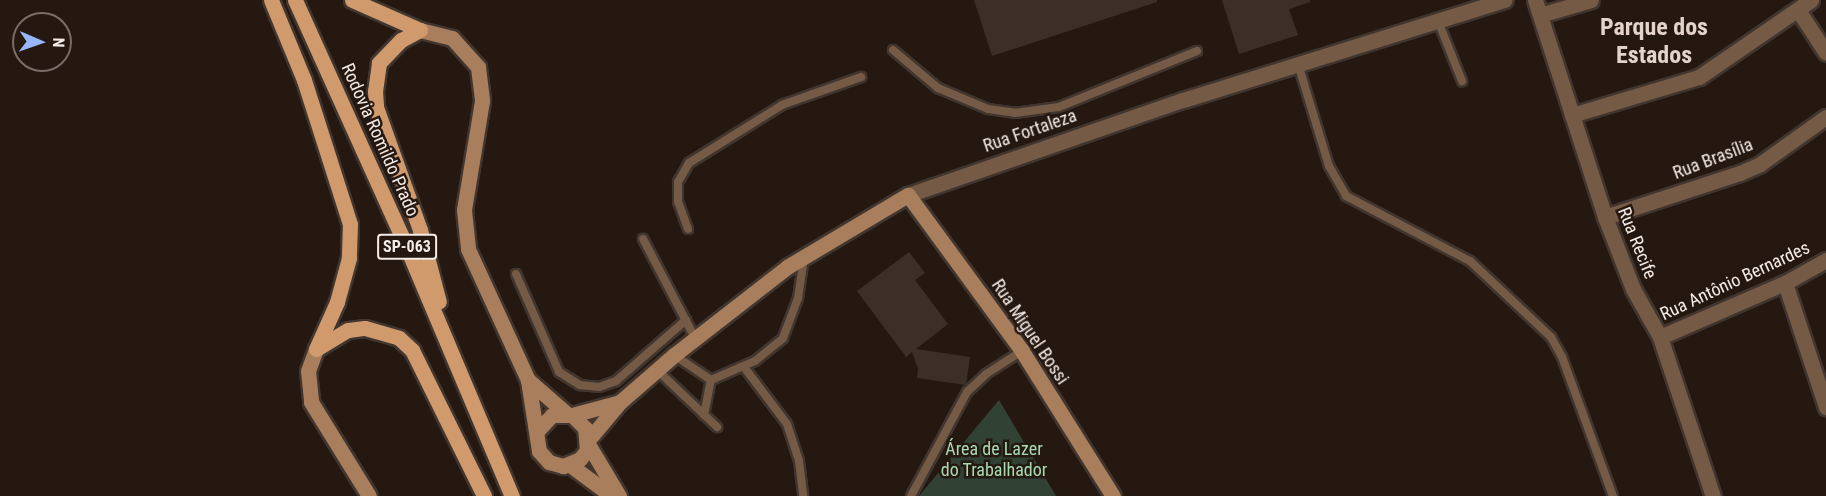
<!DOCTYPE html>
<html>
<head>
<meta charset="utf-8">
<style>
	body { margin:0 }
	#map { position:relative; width:1826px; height:496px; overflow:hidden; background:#241811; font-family:"Roboto Condensed",sans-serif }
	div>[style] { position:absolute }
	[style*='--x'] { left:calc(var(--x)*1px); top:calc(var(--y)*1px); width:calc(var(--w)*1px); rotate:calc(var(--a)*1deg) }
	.green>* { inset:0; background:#314235 }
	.building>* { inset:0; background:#3d2f28 }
	.roads { filter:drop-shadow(2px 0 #41362f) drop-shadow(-2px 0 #41362f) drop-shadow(0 2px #41362f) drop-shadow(0 -2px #41362f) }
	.service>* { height:8px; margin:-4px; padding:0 4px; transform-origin:4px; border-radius:4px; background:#755a45 }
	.minor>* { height:15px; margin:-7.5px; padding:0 7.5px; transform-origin:7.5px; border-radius:7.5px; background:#755a45 }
	.secondary>* { height:15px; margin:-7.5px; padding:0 7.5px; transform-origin:7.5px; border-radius:7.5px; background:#a97e5c }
	.primary>* { height:15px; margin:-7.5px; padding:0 7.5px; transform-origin:7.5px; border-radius:7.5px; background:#d19a6d }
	span { translate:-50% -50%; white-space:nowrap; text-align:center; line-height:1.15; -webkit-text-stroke:5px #241811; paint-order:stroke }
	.shield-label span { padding:2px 4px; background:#241811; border:2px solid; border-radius:4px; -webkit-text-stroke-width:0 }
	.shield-label { font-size:16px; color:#f5ece7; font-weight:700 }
	.street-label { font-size:18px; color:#f5ece7 }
	.park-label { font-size:18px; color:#a9dbb3 }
	.district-label { font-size:24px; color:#e4d3ca; font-weight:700 }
	.north { position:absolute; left:12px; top:12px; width:60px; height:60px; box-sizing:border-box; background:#241811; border:2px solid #786d67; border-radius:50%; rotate:92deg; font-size:16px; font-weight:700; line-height:24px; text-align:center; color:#f5ece7 }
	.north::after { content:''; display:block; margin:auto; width:21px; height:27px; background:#97b6fd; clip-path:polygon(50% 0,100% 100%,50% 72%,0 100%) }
</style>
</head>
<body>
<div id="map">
	<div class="green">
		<i style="clip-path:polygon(999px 400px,1056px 496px,919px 496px)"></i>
	</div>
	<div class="building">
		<i style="clip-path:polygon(974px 0,1157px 0,1157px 2px,992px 56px)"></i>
		<i style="clip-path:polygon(1222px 0,1310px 0,1310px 2px,1289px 9px,1298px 35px,1239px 54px)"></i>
		<i style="clip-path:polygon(909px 252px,925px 273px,915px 280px,948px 324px,916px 349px,970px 357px,966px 385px,917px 378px,918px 369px,912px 352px,906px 357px,857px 291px)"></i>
	</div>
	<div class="roads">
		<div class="service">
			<i style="--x:1438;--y:21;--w:65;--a:68.2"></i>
			<i style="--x:893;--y:50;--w:59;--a:40.2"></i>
			<i style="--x:938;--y:88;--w:54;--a:22.8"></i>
			<i style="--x:988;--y:109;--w:27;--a:8"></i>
			<i style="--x:1015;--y:113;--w:44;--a:-7.8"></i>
			<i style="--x:1059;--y:107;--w:149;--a:-22.1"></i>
			<i style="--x:1298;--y:64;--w:107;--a:73.1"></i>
			<i style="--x:1329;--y:166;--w:34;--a:60"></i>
			<i style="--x:1346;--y:196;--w:140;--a:27.7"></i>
			<i style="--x:1470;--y:261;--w:111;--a:43.2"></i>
			<i style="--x:1551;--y:337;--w:23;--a:61"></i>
			<i style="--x:1562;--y:357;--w:148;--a:69.9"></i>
			<i style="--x:688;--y:229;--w:29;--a:-110"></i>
			<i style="--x:678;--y:202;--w:20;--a:-90"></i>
			<i style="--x:678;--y:182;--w:22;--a:-60"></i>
			<i style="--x:689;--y:163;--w:110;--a:-31.9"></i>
			<i style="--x:782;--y:105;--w:84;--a:-19.5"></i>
			<i style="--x:643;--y:239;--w:112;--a:62.3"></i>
			<i style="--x:516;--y:274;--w:107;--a:66.3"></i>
			<i style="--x:559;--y:372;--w:25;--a:32"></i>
			<i style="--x:580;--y:385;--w:19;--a:6"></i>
			<i style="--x:599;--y:387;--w:18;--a:-19"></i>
			<i style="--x:616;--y:381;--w:93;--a:-41.1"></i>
			<i style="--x:674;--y:355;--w:45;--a:34"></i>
			<i style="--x:711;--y:380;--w:48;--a:-23.4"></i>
			<i style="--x:755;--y:361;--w:36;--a:-39"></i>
			<i style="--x:783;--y:338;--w:43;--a:-69.4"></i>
			<i style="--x:798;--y:298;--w:40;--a:-81.5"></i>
			<i style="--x:744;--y:367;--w:71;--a:53"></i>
			<i style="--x:787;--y:424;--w:39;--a:72"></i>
			<i style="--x:799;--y:461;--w:35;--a:83"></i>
			<i style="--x:657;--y:370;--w:83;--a:43.5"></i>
			<i style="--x:704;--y:415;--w:36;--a:-79"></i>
			<i style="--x:911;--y:496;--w:118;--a:-61.7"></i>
			<i style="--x:967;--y:392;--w:26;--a:-43"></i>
			<i style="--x:986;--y:374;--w:43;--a:-32.6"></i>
		</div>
		<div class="minor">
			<i style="--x:1535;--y:0;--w:228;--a:72.1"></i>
			<i style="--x:1605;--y:217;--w:77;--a:68.7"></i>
			<i style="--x:1633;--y:289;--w:55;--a:60.6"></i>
			<i style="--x:1660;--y:337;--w:168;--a:71.6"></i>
			<i style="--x:1798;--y:10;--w:51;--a:56.9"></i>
			<i style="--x:1540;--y:15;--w:53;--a:-16.4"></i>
			<i style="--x:1572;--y:115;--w:133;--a:-16.7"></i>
			<i style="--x:1699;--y:77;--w:136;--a:-34.5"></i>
			<i style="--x:908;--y:195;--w:291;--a:-19.1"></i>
			<i style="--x:1183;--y:100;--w:337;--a:-17.3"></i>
			<i style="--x:1605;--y:217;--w:142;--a:-18.1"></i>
			<i style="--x:1740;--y:173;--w:22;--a:-24"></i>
			<i style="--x:1760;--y:164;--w:81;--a:-35.5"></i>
			<i style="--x:1785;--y:283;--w:131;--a:71.7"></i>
			<i style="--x:1660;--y:337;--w:136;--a:-23.4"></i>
			<i style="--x:1785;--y:283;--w:47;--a:-29.3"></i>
		</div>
		<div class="secondary">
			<i style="--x:420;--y:30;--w:33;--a:14"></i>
			<i style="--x:452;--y:38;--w:39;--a:48"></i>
			<i style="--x:478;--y:67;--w:34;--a:83"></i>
			<i style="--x:482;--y:101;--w:110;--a:99.4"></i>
			<i style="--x:464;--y:210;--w:39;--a:84"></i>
			<i style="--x:468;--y:249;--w:144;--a:65.4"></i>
			<i style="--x:528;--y:380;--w:72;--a:81.2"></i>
			<i style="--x:539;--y:451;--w:15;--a:48"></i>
			<i style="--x:549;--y:462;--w:15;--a:16"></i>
			<i style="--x:563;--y:466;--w:18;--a:-22"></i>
			<i style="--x:580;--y:459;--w:11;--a:-52"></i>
			<i style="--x:587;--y:450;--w:22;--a:-95"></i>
			<i style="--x:585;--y:428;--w:18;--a:-135"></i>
			<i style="--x:572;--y:415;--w:20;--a:180"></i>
			<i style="--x:552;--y:415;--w:21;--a:133"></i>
			<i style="--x:316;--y:349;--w:23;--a:110"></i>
			<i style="--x:308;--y:371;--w:31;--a:84"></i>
			<i style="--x:311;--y:402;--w:110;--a:58.3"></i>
			<i style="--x:528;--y:380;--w:50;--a:41"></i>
			<i style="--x:572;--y:415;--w:50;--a:-15.2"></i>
			<i style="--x:589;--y:439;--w:48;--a:-50"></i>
			<i style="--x:620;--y:402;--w:72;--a:-41"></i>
			<i style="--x:674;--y:355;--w:143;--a:-37.9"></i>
			<i style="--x:787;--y:267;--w:141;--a:-30.8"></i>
			<i style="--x:908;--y:195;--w:193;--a:53.8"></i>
			<i style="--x:1022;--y:351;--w:171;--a:57.9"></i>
			<i style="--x:588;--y:444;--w:61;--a:59.2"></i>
			<i style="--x:570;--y:465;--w:52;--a:36.4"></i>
		</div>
		<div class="primary">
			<i style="--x:271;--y:0;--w:87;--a:67.6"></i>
			<i style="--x:304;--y:80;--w:151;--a:72.3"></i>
			<i style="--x:350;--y:224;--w:34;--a:92"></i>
			<i style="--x:349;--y:258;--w:46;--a:105.3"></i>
			<i style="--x:337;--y:302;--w:51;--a:114.1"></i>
			<i style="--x:295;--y:0;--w:280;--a:65.7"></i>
			<i style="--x:410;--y:255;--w:262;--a:67.1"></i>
			<i style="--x:352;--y:0;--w:74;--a:23.8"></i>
			<i style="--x:420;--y:30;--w:21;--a:152"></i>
			<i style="--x:401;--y:40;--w:32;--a:134"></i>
			<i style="--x:379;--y:63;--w:28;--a:98"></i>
			<i style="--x:375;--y:91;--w:16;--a:86"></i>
			<i style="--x:376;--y:107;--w:131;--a:70.3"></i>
			<i style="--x:420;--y:230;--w:74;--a:75.2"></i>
			<i style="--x:316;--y:349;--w:37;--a:-31"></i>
			<i style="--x:348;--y:330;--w:17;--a:-7"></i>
			<i style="--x:365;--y:328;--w:35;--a:16"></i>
			<i style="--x:399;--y:338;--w:18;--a:43"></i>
			<i style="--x:412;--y:350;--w:163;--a:63.7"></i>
		</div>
	</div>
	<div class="shield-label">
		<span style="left:407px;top:247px">SP-063</span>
	</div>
	<div class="street-label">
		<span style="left:1030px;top:131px;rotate:-19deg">Rua Fortaleza</span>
		<span style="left:380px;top:140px;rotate:66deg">Rodovia Romildo Prado</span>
		<span style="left:1713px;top:159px;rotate:-21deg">Rua Brasília</span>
		<span style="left:1637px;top:243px;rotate:68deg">Rua Recife</span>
		<span style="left:1735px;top:281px;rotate:-25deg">Rua Antônio Bernardes</span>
		<span style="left:1030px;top:332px;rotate:56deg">Rua Miguel Bossi</span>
	</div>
	<div class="park-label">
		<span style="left:994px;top:460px">Área de Lazer<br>do Trabalhador</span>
	</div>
	<div class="district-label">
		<span style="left:1654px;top:42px">Parque dos<br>Estados</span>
	</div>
	<div class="north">N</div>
</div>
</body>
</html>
